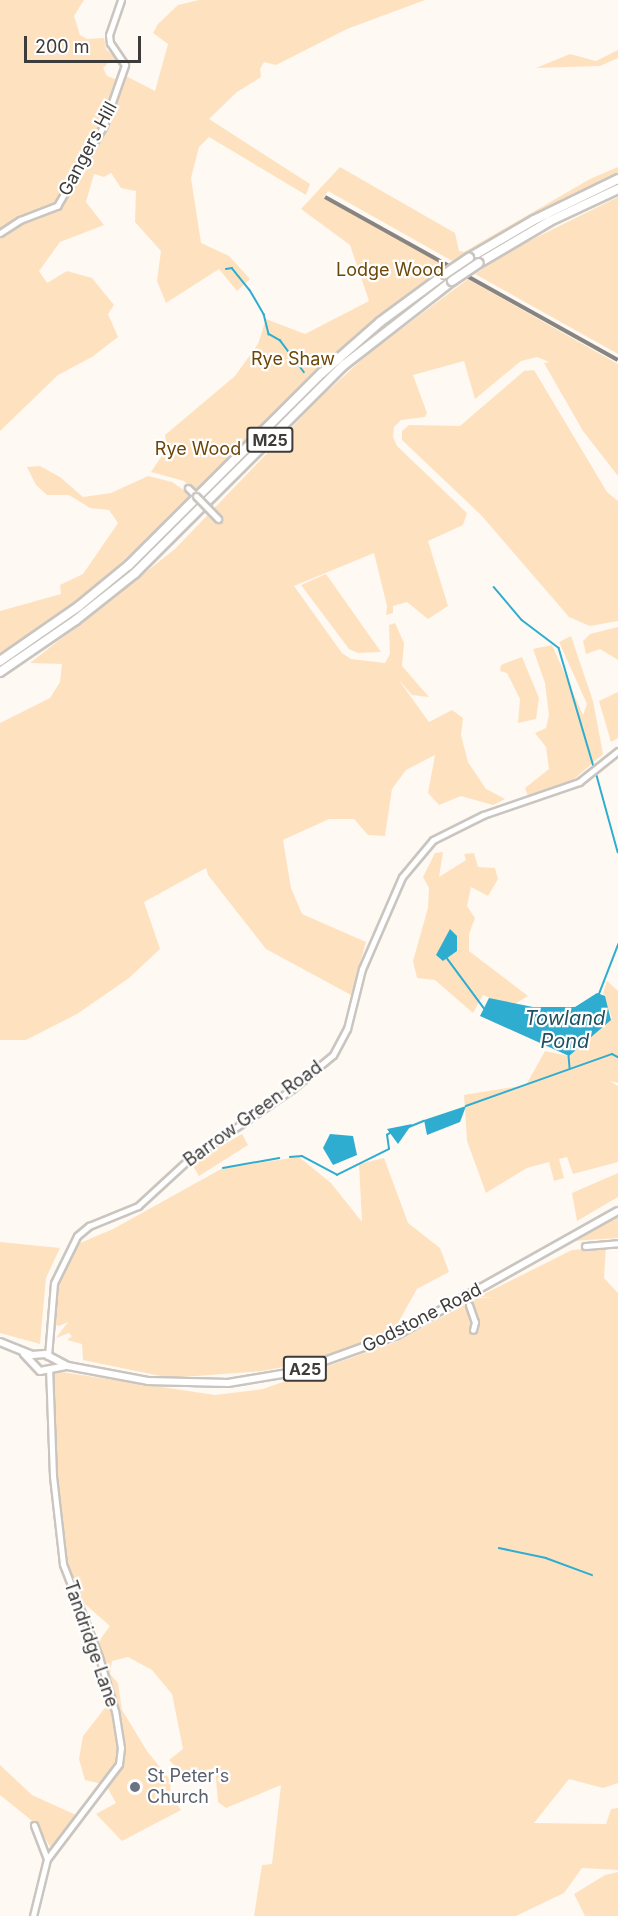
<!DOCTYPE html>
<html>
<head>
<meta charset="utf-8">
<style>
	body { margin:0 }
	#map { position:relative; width:618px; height:1916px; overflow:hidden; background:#fef9f3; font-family:Inter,sans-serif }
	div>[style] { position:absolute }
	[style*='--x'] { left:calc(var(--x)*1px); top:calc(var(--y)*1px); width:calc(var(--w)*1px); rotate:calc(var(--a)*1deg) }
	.green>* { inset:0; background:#fee2c0 }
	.water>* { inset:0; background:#2eadd0 }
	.stream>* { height:1.5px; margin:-0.75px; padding:0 0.75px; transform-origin:0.75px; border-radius:0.75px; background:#2eadd0 }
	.roads { filter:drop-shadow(2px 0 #cac5bf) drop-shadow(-2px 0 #cac5bf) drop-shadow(0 2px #cac5bf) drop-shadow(0 -2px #cac5bf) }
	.minor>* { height:5px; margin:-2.5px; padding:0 2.5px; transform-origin:2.5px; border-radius:2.5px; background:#fff }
	.major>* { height:6px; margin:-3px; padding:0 3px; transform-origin:3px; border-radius:3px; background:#fff }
	.highway>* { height:8px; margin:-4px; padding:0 4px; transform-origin:4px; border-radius:4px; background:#fff }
	.rail>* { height:4px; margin-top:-2px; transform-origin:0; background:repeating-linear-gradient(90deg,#fff 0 4.5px,#878481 0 9px); box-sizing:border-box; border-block:2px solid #878481 }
	.bridges { filter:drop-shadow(2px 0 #cac5bf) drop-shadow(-2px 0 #cac5bf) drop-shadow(0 2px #cac5bf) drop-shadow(0 -2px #cac5bf) }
	.minor-bridge>* { height:5px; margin:-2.5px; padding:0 2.5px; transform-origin:2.5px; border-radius:2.5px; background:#fff }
	.highway-bridge>* { height:8px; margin:-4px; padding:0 4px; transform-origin:4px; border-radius:4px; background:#fff }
	.dots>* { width:16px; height:16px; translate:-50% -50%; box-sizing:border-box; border:3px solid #fff; border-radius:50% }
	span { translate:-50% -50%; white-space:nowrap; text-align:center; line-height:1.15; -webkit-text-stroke:4.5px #fff; paint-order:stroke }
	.shield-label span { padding:2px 4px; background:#fff; border:2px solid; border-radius:4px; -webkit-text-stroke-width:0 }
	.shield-label { font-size:16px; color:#3e3c3a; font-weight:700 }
	.street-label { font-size:18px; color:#3e3c3a }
	.park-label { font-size:18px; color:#6c4707 }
	.worship-label { font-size:18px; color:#5b616d }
	.left { translate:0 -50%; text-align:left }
	.water-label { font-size:20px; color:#1f5160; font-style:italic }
	.scale { position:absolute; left:24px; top:36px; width:117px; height:27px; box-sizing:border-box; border:3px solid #3e3c3a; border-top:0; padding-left:8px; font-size:18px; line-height:21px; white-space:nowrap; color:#3e3c3a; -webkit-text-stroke:4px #fff; paint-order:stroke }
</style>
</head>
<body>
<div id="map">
	<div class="green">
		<i style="clip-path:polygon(0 0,84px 0,74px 16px,80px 35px,87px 39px,104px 38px,106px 49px,121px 63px,108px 63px,103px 68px,107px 76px,120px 81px,103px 125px,54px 205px,28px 214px,0 230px)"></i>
		<i style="clip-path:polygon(199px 0,425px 0,347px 29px,276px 65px,264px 62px,260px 69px,261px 77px,237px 92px,209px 119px,310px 184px,306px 195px,209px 137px,199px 147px,191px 178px,201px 243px,229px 256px,250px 279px,237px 291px,219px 269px,166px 303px,157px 281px,161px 251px,135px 222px,136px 191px,121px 188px,111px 173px,104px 177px,94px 174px,86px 202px,104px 225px,60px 242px,39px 271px,47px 283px,67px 271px,92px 278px,114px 305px,108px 314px,118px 337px,92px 357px,58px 375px,0 431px,0 236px,12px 226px,59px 207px,108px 124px,124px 75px,155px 91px,168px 44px,153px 33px,158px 24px,178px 5px)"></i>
		<i style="clip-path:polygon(618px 50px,618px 58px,600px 66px,536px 68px,570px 54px,596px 61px)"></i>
		<i style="clip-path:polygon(340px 167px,455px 233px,459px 251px,464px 252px,590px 179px,618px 167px,618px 174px,541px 210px,454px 262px,328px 191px,324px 197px,447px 267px,388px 310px,319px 369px,197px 494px,184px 481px,151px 472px,167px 448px,165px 435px,235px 376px,258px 344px,266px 319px,305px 334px,369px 301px,350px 245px,301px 209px)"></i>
		<i style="clip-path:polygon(618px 197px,618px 354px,475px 274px,519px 246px)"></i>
		<i style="clip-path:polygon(468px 279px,618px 364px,618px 476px,583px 431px,544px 363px,549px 362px,537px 357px,521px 361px,475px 399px,464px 361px,413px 375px,427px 413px,425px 417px,401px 420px,394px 427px,393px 437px,397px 446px,467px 513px,463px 525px,428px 541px,448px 606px,428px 619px,407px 602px,393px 606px,393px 613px,386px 615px,387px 606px,374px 553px,294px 586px,342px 653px,351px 659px,385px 663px,390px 654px,389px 625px,395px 623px,404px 643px,402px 666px,429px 697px,412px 695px,398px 679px,429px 722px,452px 710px,463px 718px,461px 735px,468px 762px,486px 789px,505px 799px,493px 805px,461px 796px,439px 805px,428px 793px,435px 755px,406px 770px,392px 789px,385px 836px,368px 835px,354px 819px,329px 819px,283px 840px,291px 888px,302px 914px,366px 942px,351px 995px,266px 949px,208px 875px,206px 868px,144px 902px,160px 949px,129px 978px,77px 1014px,26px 1040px,0 1040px,0 723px,50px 698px,60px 682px,62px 664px,30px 663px,175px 549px,321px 397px,368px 354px)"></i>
		<i style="clip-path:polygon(534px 370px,607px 492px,618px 501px,618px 621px,590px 626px,569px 617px,481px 515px,402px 440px,402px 431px,409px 425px,460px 426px,524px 371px)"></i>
		<i style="clip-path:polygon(40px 466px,60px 477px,83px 497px,111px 493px,148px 476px,172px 482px,194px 497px,82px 598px,0 654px,0 611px,61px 594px,60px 585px,83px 574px,118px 523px,109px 510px,90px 508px,69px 495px,47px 495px,36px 485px,27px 467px)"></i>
		<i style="clip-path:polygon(326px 574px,381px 652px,358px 653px,349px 649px,301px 585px)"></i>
		<i style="clip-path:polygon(618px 627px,618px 660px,600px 649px,586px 654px,583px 641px,590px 634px)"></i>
		<i style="clip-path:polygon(571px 636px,593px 701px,603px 754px,573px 780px,528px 796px,525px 788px,549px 769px,546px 747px,535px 733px,546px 728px,549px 715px,545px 683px,533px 649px,552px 645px,583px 715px,587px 704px,559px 642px)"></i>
		<i style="clip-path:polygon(522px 657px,539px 698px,536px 719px,518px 723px,520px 699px,507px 673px,500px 671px,501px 665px)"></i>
		<i style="clip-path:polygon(618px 692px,618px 738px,611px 742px,599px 701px)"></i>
		<i style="clip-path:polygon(443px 852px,439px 877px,466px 860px,464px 854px,474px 853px,478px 867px,495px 868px,498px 879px,488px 896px,471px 887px,467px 906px,475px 918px,469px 934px,469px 951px,528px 996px,510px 1007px,483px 995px,473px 1013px,435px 980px,417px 978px,413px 961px,428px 908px,429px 888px,423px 877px,435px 853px)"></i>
		<i style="clip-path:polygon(607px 981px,618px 991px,618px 1083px,610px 1081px,618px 1086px,618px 1162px,573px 1174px,567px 1157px,559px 1159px,564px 1178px,554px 1181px,549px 1162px,527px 1168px,486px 1193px,467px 1141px,464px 1095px,526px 1085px,545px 1051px,569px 1056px,612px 1018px,603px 993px)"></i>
		<i style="clip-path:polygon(242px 1134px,248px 1145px,199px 1176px,191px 1163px)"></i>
		<i style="clip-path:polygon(299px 1157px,331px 1183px,362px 1222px,359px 1164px,384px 1158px,408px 1223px,440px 1248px,449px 1272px,417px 1289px,394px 1330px,353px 1349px,299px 1364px,262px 1371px,170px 1378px,83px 1360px,82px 1344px,67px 1340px,72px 1336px,69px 1333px,56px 1338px,68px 1322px,59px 1326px,52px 1324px,58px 1281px,80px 1243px,113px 1229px,223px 1168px)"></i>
		<i style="clip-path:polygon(618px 1173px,618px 1197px,577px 1221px,572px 1193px)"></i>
		<i style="clip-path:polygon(618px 1216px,618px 1238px,573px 1241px,615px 1216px)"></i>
		<i style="clip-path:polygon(0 1242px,60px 1248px,46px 1278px,40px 1344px,0 1333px)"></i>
		<i style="clip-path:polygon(606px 1247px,604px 1278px,618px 1293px,618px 1783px,603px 1788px,569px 1779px,534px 1823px,606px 1824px,611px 1809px,618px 1808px,618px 1870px,582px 1868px,564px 1893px,516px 1916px,254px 1916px,262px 1865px,272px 1864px,281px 1785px,226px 1808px,218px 1802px,215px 1768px,186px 1777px,169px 1760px,183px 1749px,172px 1694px,152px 1670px,128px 1657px,112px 1661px,110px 1674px,118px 1683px,122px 1710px,147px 1751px,171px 1781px,170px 1792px,181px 1810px,122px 1841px,96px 1814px,116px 1803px,106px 1785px,85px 1780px,79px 1759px,83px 1736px,108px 1704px,93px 1649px,110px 1626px,78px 1598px,66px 1565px,56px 1478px,51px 1379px,55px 1371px,215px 1395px,263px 1389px,396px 1342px,477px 1298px,494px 1298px,478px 1297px,572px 1250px)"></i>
		<i style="clip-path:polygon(0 1765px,32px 1795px,76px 1815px,51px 1848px,36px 1824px,0 1795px)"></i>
		<i style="clip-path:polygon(618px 1872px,618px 1916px,585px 1916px,574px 1894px,605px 1875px)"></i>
	</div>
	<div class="water">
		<i style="clip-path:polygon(450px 929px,457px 936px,457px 951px,443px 961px,436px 955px)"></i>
		<i style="clip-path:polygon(597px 993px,605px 996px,611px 1020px,569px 1056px,480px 1016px,489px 998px,533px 1007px,575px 1007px)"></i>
		<i style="clip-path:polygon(466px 1106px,460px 1122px,427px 1135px,424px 1120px)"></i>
		<i style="clip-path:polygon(412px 1124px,398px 1144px,387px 1129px)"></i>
		<i style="clip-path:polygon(330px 1134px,353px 1136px,357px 1155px,333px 1165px,323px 1148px)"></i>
	</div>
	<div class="stream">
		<i style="--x:226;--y:269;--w:6;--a:-9"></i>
		<i style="--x:232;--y:268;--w:28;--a:51"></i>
		<i style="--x:250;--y:290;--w:28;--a:60"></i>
		<i style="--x:264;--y:314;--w:21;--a:76"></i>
		<i style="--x:269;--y:334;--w:13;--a:29"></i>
		<i style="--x:280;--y:340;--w:40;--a:53"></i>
		<i style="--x:494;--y:587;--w:43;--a:49.7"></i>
		<i style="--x:522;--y:620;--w:46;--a:37.1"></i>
		<i style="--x:559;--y:648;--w:124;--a:73.6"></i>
		<i style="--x:596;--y:772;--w:83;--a:74.6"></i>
		<i style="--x:447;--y:958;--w:62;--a:53.5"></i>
		<i style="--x:599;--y:994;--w:53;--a:-68.8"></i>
		<i style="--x:569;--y:1056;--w:12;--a:85"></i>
		<i style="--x:466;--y:1106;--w:155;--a:-19.6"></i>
		<i style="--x:612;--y:1054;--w:7;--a:27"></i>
		<i style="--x:409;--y:1127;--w:16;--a:-22"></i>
		<i style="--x:290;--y:1157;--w:12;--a:-5"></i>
		<i style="--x:302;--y:1156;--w:40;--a:28"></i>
		<i style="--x:337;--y:1175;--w:58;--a:-26.6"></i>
		<i style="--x:389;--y:1149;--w:14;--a:-98"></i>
		<i style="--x:387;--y:1135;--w:4;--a:-34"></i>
		<i style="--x:223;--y:1168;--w:57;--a:-10.1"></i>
		<i style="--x:499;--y:1548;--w:48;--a:12"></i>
		<i style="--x:546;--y:1558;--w:49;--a:20.3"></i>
	</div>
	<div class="roads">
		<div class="minor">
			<i style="--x:0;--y:233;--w:24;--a:-33"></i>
			<i style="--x:20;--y:220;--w:40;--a:-21"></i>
			<i style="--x:57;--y:206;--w:94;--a:-59.9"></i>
			<i style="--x:104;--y:125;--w:64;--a:-70.7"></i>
			<i style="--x:125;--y:65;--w:27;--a:-124"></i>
			<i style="--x:110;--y:43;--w:8;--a:-97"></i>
			<i style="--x:109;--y:35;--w:37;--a:-71"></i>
			<i style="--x:188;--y:488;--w:11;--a:45"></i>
			<i style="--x:585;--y:1246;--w:33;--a:-5"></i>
			<i style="--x:469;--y:1305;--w:18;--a:71"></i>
			<i style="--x:475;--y:1322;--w:8;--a:104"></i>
			<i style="--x:48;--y:1356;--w:73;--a:-85.3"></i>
			<i style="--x:54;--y:1283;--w:52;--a:-63.9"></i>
			<i style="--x:77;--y:1236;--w:16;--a:-40"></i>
			<i style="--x:89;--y:1226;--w:53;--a:-22.2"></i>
			<i style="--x:138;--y:1206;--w:67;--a:-42.6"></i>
			<i style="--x:187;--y:1161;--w:127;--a:-34.4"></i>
			<i style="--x:292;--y:1089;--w:53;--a:-39.7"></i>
			<i style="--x:333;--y:1055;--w:30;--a:-62"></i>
			<i style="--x:347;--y:1029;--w:62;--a:-76"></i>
			<i style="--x:362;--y:969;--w:100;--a:-66.5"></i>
			<i style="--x:402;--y:877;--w:48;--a:-50"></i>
			<i style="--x:433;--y:840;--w:56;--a:-26.6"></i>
			<i style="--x:483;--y:815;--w:102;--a:-19"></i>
			<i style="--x:579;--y:782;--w:50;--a:-38.5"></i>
			<i style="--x:34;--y:1825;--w:36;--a:69"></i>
			<i style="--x:33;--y:1916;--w:59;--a:-76.2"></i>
			<i style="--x:47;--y:1859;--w:119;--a:-52.8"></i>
			<i style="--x:119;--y:1764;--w:16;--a:-83"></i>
			<i style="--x:121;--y:1748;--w:37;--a:-99"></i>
			<i style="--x:115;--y:1711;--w:56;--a:-106.5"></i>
			<i style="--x:99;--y:1657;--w:100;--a:-111.2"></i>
			<i style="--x:63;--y:1564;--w:89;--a:-96.5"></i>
			<i style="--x:53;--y:1476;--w:107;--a:-92.1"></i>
		</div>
		<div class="major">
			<i style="--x:0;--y:1342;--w:35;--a:22"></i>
			<i style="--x:32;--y:1355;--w:13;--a:-4"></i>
			<i style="--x:45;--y:1354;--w:26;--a:28"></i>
			<i style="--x:68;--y:1366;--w:81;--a:10.6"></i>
			<i style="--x:148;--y:1381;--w:80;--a:1.4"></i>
			<i style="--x:228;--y:1383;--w:67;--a:-9.5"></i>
			<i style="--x:294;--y:1372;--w:109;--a:-19.8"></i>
			<i style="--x:397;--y:1335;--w:253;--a:-29.3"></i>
			<i style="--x:24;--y:1354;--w:23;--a:47"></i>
			<i style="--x:40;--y:1371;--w:25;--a:-11"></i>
		</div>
		<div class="highway">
			<i style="--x:469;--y:258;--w:75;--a:-30.3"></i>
			<i style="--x:534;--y:220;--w:93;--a:-26"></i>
			<i style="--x:479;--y:263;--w:82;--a:-30.6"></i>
			<i style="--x:550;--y:221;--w:75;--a:-25.2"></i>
			<i style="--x:0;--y:661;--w:96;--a:-34.8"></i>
			<i style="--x:79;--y:606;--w:65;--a:-39.4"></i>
			<i style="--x:129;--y:565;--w:272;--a:-44.9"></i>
			<i style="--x:322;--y:373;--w:77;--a:-41.3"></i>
			<i style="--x:380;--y:322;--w:81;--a:-36.4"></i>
			<i style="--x:0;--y:672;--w:92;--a:-34.4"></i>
			<i style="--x:76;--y:620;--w:75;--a:-38.5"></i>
			<i style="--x:135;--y:573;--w:295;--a:-44.9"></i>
			<i style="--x:344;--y:365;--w:137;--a:-37.9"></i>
		</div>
	</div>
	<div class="rail">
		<i style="--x:325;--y:197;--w:335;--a:29.1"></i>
	</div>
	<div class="bridges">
		<div class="minor-bridge">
			<i style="--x:196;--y:496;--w:32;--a:46"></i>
		</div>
		<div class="highway-bridge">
			<i style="--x:445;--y:274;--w:29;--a:-34"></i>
			<i style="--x:452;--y:281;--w:32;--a:-34"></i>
		</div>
	</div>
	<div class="dots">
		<i style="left:135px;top:1787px;background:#6b7280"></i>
	</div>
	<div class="shield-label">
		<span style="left:270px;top:440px">M25</span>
		<span style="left:305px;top:1369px">A25</span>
	</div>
	<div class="street-label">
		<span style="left:88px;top:149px;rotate:-62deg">Gangers Hill</span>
		<span style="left:253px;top:1114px;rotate:-36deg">Barrow Green Road</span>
		<span style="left:422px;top:1318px;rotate:-27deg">Godstone Road</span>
		<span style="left:91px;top:1644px;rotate:71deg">Tandridge Lane</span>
	</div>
	<div class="park-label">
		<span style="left:390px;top:270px">Lodge Wood</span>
		<span style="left:293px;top:359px">Rye Shaw</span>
		<span style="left:198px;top:449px">Rye Wood</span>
	</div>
	<div class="worship-label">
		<span class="left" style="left:147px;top:1787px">St Peter's<br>Church</span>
	</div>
	<div class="water-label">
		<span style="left:565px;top:1030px">Towland<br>Pond</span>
	</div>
	<div class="scale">200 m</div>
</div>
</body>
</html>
